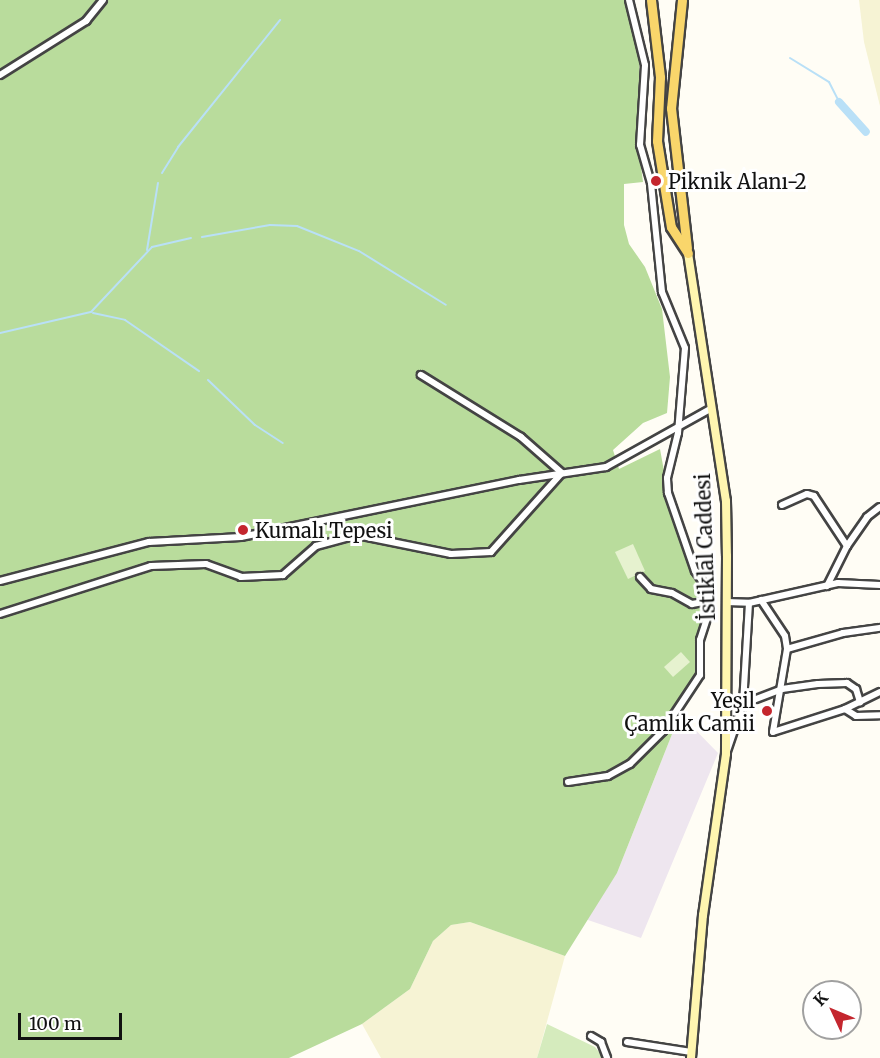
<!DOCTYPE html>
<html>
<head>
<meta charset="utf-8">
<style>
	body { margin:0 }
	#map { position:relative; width:880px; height:1058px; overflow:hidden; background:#fffdf5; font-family:Merriweather,serif }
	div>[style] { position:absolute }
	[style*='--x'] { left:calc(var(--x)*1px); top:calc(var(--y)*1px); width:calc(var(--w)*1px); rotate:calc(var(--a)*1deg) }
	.industrial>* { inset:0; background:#eee6ef }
	.farmland>* { inset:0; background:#f6f3d4 }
	.green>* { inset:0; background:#d5ebbd }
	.forest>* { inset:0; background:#b9dc9c }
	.pitch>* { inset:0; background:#e6f2cf }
	.stream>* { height:2px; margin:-1px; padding:0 1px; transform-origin:1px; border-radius:1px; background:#b9e0f7 }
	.canal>* { height:8px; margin:-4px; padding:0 4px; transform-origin:4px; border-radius:4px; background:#b9e0f7 }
	.roads { filter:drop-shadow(2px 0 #444) drop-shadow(-2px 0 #444) drop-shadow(0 2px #444) drop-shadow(0 -2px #444) }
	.minor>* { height:6px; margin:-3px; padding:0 3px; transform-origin:3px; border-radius:3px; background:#fff }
	.secondary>* { height:8px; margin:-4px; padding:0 4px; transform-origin:4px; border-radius:4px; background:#fff6b0 }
	.primary>* { height:9px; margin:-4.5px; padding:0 4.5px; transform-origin:4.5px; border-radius:4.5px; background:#f9d66b }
	.dots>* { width:16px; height:16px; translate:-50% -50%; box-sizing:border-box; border:3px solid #fff; border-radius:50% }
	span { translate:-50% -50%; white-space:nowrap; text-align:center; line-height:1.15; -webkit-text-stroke:6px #fff; paint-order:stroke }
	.poi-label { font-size:20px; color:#111 }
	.left { translate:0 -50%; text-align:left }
	.right { translate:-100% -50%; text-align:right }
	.street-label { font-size:20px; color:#111 }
	.north { position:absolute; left:802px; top:980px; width:60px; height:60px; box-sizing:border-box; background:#fff; border:2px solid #a0a0a0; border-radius:50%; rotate:314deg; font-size:16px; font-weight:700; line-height:24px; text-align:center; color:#111 }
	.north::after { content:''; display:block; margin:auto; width:21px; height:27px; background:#c4262e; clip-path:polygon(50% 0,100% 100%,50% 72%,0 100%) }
	.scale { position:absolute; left:18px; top:1013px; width:104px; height:27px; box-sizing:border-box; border:3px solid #111; border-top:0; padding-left:8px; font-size:18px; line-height:21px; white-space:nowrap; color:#111; -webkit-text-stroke:4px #fff; paint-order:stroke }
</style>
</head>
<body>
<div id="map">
	<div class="industrial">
		<i style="clip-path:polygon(680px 714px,718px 753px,641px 938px,585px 919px,617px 873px)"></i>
	</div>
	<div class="farmland">
		<i style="clip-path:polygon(859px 0,880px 0,880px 106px,864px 42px)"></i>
		<i style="clip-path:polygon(470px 922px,565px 956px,537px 1058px,381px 1058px,362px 1024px,410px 989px,433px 941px,451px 925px)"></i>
	</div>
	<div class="green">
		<i style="clip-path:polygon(547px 1024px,595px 1047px,604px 1058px,537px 1058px)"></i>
	</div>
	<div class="forest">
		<i style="clip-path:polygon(0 0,626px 0,640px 53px,637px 137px,643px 182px,624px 184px,624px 225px,629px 244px,645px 267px,662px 309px,670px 377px,667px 413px,643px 423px,613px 450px,619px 469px,660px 449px,668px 493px,709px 601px,700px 675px,680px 714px,617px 873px,565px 956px,470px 922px,451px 925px,433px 941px,410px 989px,362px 1024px,289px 1058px,0 1058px)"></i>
	</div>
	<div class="pitch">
		<i style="clip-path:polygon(633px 544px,645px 571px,628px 579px,615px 552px)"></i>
		<i style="clip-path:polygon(681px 652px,690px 662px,673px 677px,664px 667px)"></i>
	</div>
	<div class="stream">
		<i style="--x:790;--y:58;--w:46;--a:31.6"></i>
		<i style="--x:829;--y:82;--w:22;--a:63"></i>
		<i style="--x:162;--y:173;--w:31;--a:-58"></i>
		<i style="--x:178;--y:147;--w:163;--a:-51.2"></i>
		<i style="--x:202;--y:237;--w:69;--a:-10"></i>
		<i style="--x:270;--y:225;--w:27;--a:2"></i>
		<i style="--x:297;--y:226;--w:67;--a:22"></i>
		<i style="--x:359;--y:251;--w:102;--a:31.8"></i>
		<i style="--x:147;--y:250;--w:68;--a:-80.7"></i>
		<i style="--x:93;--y:313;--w:33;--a:12"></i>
		<i style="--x:125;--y:320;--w:90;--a:34.6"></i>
		<i style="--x:0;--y:333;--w:93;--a:-13"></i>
		<i style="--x:91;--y:312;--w:89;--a:-46.8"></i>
		<i style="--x:152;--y:247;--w:40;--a:-13"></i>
		<i style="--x:208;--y:380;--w:65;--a:43.8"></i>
		<i style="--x:255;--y:425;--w:33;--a:33"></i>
	</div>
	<div class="canal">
		<i style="--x:839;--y:102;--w:40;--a:48"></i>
	</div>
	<div class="roads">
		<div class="minor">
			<i style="--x:0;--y:75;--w:102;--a:-32.1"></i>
			<i style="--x:86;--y:21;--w:27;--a:-51"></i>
			<i style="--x:782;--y:505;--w:27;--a:-24"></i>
			<i style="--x:807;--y:494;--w:7;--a:16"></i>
			<i style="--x:814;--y:496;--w:60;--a:56.6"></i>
			<i style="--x:847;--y:546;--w:45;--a:116.6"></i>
			<i style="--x:847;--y:546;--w:35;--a:-55"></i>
			<i style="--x:867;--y:517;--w:16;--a:-38"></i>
			<i style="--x:640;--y:577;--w:16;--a:47"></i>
			<i style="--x:651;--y:589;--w:21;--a:11"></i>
			<i style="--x:672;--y:593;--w:23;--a:29"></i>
			<i style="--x:692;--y:604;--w:17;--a:-10"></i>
			<i style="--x:0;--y:581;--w:154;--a:-14.7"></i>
			<i style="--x:149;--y:542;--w:92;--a:-3.1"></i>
			<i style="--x:241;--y:537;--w:284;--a:-11.6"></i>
			<i style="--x:519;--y:480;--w:88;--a:-8.5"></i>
			<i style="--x:606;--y:467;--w:121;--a:-29.1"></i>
			<i style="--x:761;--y:600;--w:43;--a:56.3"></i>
			<i style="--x:785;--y:636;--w:13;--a:81"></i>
			<i style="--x:787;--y:649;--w:84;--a:99.6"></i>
			<i style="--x:773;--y:732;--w:76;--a:-17.7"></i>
			<i style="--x:845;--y:709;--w:39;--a:-26"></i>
			<i style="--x:726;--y:602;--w:23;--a:2"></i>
			<i style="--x:749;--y:603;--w:91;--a:-12.7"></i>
			<i style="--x:838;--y:583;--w:42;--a:2.7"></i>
			<i style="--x:0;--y:614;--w:158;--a:-17.6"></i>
			<i style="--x:151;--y:566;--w:55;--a:-2.1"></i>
			<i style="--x:206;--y:564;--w:37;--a:20"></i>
			<i style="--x:241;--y:577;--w:42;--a:-2.7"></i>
			<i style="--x:283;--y:575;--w:44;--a:-41.3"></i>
			<i style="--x:316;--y:546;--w:42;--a:-15"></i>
			<i style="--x:357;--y:535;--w:96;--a:11.4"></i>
			<i style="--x:451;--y:554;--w:40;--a:-2.9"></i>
			<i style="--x:491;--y:552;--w:106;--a:-48.1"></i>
			<i style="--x:562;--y:473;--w:55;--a:-138.7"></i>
			<i style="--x:521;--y:437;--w:118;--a:-148.2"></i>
			<i style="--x:787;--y:649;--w:58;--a:-15.9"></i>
			<i style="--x:843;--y:633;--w:37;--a:-8"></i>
			<i style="--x:743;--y:704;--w:42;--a:-21"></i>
			<i style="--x:782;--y:689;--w:36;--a:-8"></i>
			<i style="--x:818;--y:684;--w:29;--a:-2"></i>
			<i style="--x:847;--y:683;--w:11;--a:34"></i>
			<i style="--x:856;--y:689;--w:14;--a:73"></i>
			<i style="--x:845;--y:709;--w:13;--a:32"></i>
			<i style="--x:856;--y:716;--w:24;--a:-2"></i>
			<i style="--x:727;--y:751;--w:50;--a:-71.2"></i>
			<i style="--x:743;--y:704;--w:101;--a:-86.6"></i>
			<i style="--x:568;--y:782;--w:40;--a:-8.5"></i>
			<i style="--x:608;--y:776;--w:25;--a:-29"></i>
			<i style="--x:630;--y:764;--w:47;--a:-45"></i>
			<i style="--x:663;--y:731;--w:67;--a:-56.5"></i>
			<i style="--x:700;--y:675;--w:35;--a:-90"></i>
			<i style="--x:700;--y:640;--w:29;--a:-72"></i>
			<i style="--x:709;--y:612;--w:24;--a:-95"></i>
			<i style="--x:707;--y:588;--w:21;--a:-125"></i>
			<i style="--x:695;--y:571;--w:83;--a:-109.1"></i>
			<i style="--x:668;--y:493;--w:15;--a:-94"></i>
			<i style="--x:667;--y:478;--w:46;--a:-76.3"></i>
			<i style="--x:678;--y:433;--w:85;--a:-85.3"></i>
			<i style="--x:685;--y:348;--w:61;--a:-112.3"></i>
			<i style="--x:662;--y:292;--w:110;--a:-95.8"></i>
			<i style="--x:651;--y:183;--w:40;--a:-106"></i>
			<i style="--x:640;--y:145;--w:80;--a:-86.4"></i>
			<i style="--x:645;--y:65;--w:67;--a:-103.8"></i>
			<i style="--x:591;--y:1036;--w:12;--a:31"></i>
			<i style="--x:601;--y:1042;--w:17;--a:69"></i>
			<i style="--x:627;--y:1042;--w:65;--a:8.9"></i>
		</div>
		<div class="secondary">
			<i style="--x:688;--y:253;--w:251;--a:81.3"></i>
			<i style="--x:726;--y:501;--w:55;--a:89"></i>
			<i style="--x:727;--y:556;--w:198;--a:90.3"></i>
			<i style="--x:726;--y:754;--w:163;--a:98.1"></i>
			<i style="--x:703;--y:915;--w:144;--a:94.8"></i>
		</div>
		<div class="primary">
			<i style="--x:651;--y:0;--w:78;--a:83.3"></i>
			<i style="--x:660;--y:77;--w:64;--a:92.7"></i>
			<i style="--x:657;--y:141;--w:87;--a:80.8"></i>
			<i style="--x:671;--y:227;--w:31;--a:57"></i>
			<i style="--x:682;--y:0;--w:109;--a:95.8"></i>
			<i style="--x:671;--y:108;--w:141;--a:83.5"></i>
		</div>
	</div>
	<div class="dots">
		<i style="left:656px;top:181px;background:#c4262e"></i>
		<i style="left:243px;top:530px;background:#c4262e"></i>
		<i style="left:767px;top:711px;background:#c4262e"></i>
	</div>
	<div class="poi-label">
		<span class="left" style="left:668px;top:181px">Piknik Alanı-2</span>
		<span class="left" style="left:255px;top:530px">Kumalı Tepesi</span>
		<span class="right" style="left:755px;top:712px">Yeşil<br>Çamlık Camii</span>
	</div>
	<div class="street-label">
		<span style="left:705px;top:547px;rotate:-92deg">İstiklal Caddesi</span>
	</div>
	<div class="north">K</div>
	<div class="scale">100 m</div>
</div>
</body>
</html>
